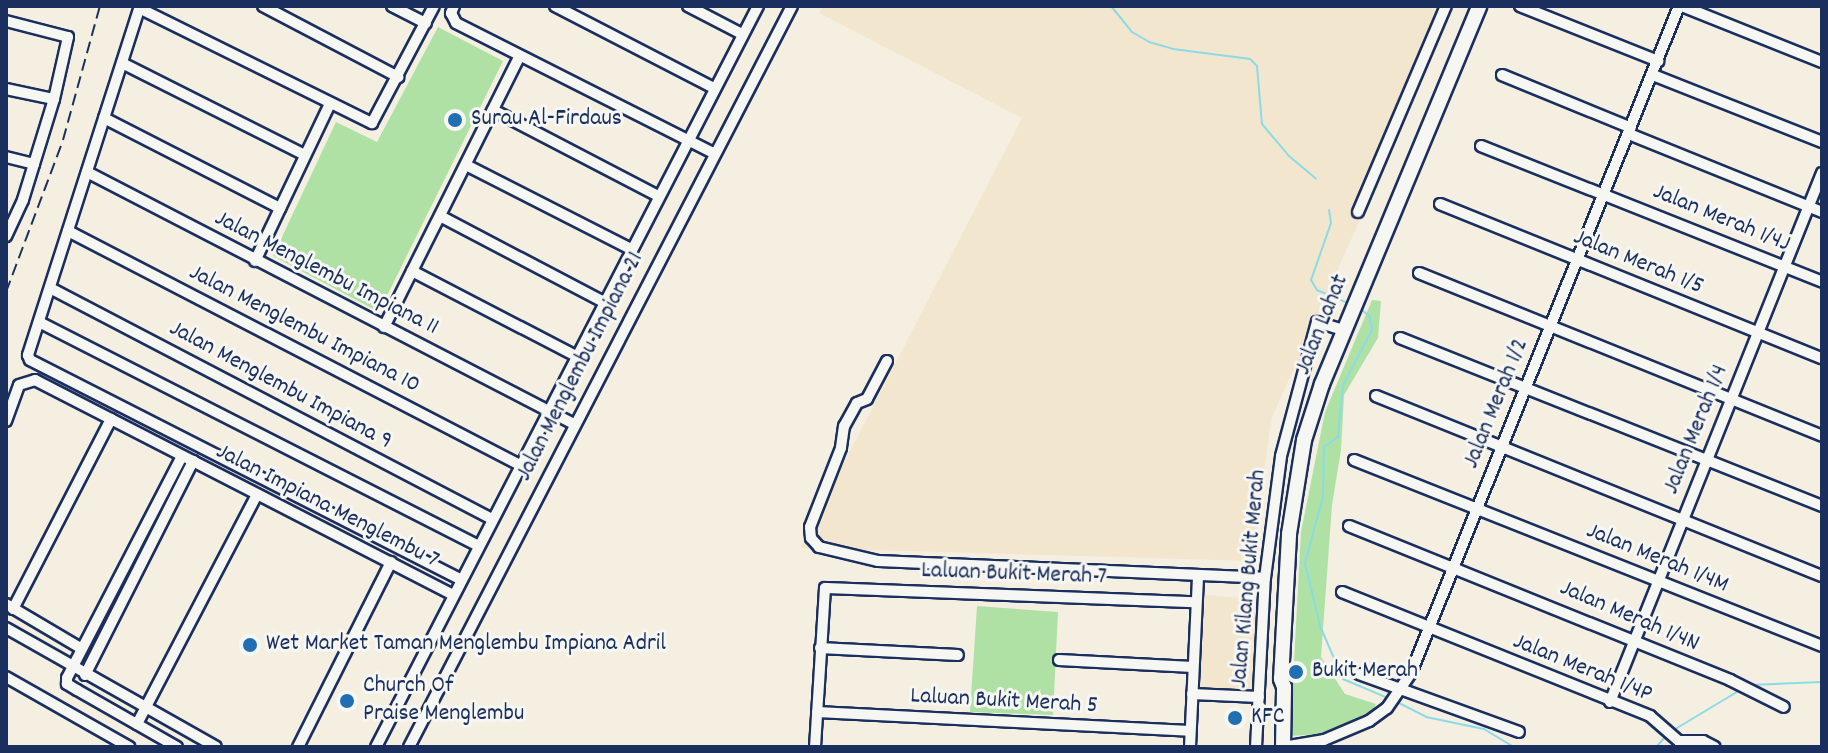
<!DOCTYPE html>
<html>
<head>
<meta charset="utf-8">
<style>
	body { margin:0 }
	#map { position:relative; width:1828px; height:753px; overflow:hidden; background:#f5efe2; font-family:Dekko,sans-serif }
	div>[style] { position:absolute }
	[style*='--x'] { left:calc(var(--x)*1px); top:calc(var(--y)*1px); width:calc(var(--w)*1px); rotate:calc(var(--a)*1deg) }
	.built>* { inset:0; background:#f3e6cf }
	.green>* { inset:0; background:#aee1a3 }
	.stream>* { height:2px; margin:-1px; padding:0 1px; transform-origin:1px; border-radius:1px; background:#8bdbe7 }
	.roads { filter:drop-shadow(2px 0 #1b2f5e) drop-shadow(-2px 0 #1b2f5e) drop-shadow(0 2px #1b2f5e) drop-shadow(0 -2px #1b2f5e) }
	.minor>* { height:10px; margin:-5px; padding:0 5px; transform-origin:5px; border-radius:5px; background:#f6f6f2 }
	.major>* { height:14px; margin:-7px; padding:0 7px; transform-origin:7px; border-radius:7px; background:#f6f6f2 }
	.rail>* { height:2px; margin-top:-1px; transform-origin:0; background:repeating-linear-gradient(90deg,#1b2f5e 0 12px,transparent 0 18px) }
	.dots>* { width:22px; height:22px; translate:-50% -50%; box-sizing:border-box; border:4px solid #f6f6f2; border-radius:50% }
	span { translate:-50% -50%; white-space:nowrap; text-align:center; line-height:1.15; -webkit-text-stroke:6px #f6f6f2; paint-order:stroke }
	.poi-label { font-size:24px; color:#1b2f5e }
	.left { translate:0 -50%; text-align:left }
	.street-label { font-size:24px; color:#1b2f5e }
	.frame { position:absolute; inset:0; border:8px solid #1b2f5e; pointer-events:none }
</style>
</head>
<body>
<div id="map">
	<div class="built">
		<i style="clip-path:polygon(823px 6px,1455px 6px,1271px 420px,1253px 561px,800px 548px,1022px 118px,819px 13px)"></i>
		<i style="clip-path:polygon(1205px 595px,1252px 599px,1256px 607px,1254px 690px,1200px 688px)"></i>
	</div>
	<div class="green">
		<i style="clip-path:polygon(438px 27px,503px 61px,379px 312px,273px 256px,336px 122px,377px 142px)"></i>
		<i style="clip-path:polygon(1372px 300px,1381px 301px,1378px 338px,1344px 395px,1341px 450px,1332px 505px,1321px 657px,1345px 694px,1376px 704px,1373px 710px,1349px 722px,1319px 734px,1290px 736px,1301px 532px,1325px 412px)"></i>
		<i style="clip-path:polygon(977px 606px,1058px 612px,1053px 715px,970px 712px)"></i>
	</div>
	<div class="stream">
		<i style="--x:1111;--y:6;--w:33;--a:51"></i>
		<i style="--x:1132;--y:32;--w:20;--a:30"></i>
		<i style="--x:1149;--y:42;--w:25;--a:16"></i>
		<i style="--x:1173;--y:49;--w:78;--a:7.4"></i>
		<i style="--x:1250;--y:59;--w:10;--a:45"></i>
		<i style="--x:1257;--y:66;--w:58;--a:85.1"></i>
		<i style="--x:1262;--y:124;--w:42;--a:49.8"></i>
		<i style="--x:1289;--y:156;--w:35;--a:40"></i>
		<i style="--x:1329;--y:210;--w:13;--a:81"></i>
		<i style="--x:1331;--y:223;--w:60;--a:109.3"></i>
		<i style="--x:1311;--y:280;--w:12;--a:59"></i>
		<i style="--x:1317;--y:290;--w:33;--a:23"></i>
		<i style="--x:1360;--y:308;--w:13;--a:42"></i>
		<i style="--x:1370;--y:317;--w:13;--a:81"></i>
		<i style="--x:1372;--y:330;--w:62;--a:117.8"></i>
		<i style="--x:1343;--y:385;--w:52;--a:95.5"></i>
		<i style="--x:1338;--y:437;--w:17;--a:144"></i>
		<i style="--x:1324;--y:447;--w:50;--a:91.1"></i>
		<i style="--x:1323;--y:497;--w:68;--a:105.3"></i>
		<i style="--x:1305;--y:563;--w:65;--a:76.6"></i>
		<i style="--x:1320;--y:626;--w:58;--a:66.5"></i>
		<i style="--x:1343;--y:679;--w:49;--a:22.9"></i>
		<i style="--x:1751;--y:685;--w:71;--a:-2.4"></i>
		<i style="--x:1397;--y:702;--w:33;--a:27"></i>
		<i style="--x:1426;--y:717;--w:59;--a:11.7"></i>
		<i style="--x:1484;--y:729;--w:35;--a:31"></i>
		<i style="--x:1672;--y:731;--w:82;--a:-31"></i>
		<i style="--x:1656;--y:747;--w:16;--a:-47"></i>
	</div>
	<div class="roads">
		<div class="minor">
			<i style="--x:140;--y:6;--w:367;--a:107.8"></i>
			<i style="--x:28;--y:355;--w:5;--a:68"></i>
			<i style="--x:30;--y:360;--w:484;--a:27"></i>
			<i style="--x:263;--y:6;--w:153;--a:27.7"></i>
			<i style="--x:392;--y:6;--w:38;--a:27"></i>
			<i style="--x:454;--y:6;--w:8;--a:113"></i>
			<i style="--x:451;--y:13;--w:11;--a:63"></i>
			<i style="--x:456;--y:23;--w:288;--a:26.8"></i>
			<i style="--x:555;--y:6;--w:179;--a:27.3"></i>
			<i style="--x:688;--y:6;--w:61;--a:27.4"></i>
			<i style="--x:1520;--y:6;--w:149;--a:21.7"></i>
			<i style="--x:1682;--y:6;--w:151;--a:21.8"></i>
			<i style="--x:139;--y:8;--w:260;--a:26.3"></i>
			<i style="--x:372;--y:123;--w:132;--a:-62.1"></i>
			<i style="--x:6;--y:21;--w:64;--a:14.5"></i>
			<i style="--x:68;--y:37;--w:64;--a:102.7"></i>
			<i style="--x:54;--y:99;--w:106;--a:107.1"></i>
			<i style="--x:23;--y:200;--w:40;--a:115"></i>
			<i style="--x:122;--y:63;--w:205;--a:26.7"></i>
			<i style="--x:1502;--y:75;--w:139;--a:22.3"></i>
			<i style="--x:1653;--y:75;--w:182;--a:21.6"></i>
			<i style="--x:6;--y:89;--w:49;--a:11.8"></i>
			<i style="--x:493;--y:110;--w:186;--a:27.5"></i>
			<i style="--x:104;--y:118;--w:198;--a:27.1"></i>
			<i style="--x:1629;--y:134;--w:208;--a:22"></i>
			<i style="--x:1481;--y:146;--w:367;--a:21.7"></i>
			<i style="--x:6;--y:157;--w:29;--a:14"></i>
			<i style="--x:466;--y:165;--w:185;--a:27"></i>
			<i style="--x:87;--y:172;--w:548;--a:27.36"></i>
			<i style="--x:1440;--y:204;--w:412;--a:22"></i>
			<i style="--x:1358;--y:212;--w:224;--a:-66.9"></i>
			<i style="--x:440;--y:216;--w:185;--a:27.7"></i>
			<i style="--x:68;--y:231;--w:509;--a:27.37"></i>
			<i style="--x:255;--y:261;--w:174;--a:-64.5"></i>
			<i style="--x:412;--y:271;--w:185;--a:27.4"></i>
			<i style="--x:1419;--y:273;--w:435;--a:22"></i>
			<i style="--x:50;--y:288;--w:499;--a:27.6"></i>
			<i style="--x:39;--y:322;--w:493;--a:27"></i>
			<i style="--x:384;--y:327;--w:303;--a:-63.4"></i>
			<i style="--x:1400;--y:338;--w:454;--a:21.7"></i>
			<i style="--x:887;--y:361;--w:43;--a:117.8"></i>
			<i style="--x:867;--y:399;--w:11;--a:158"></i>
			<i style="--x:857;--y:403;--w:26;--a:119"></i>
			<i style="--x:844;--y:426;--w:22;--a:98"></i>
			<i style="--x:841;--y:448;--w:85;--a:111.4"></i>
			<i style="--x:810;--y:527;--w:11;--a:85"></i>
			<i style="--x:811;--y:538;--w:12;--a:48"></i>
			<i style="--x:819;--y:547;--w:61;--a:13.3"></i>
			<i style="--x:878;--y:561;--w:387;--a:2.5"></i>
			<i style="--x:1376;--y:396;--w:481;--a:22"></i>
			<i style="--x:6;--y:421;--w:38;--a:-70"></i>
			<i style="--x:19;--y:385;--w:17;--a:-17"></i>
			<i style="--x:35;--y:380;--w:470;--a:27.2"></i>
			<i style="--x:1354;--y:460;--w:504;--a:21.67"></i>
			<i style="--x:1349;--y:526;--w:411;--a:22"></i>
			<i style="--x:1730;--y:680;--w:60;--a:26.6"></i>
			<i style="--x:1342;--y:592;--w:332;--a:21.9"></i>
			<i style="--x:1650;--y:716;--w:38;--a:41"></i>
			<i style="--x:1679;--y:741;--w:24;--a:0"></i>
			<i style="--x:1703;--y:741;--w:13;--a:27"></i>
			<i style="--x:6;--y:604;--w:88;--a:30.6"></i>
			<i style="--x:13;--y:609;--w:214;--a:-62.7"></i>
			<i style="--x:6;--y:628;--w:241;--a:29.5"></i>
			<i style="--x:820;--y:648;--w:138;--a:2.9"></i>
			<i style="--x:1059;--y:660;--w:134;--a:3"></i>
			<i style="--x:1359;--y:674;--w:170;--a:19.9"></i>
			<i style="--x:85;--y:675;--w:240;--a:-63.2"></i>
			<i style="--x:6;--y:677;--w:142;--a:29.6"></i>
			<i style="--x:1192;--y:694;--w:67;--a:2.6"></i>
			<i style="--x:1610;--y:702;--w:570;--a:-68.16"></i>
			<i style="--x:817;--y:712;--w:373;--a:2.9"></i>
			<i style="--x:137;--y:724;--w:259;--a:-62.4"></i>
			<i style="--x:177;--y:747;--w:115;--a:-150.3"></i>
			<i style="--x:77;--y:690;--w:12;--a:-149"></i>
			<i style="--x:67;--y:684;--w:6;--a:-90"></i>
			<i style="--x:67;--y:678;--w:250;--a:-62.6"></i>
			<i style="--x:298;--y:747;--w:207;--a:-63.3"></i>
			<i style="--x:376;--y:747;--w:834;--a:-62.73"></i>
			<i style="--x:409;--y:747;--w:834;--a:-62.67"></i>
			<i style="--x:815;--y:747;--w:159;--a:-86.4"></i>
			<i style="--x:825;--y:588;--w:371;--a:2.2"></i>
			<i style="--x:1190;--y:747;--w:172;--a:-87.3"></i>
			<i style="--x:1256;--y:747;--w:169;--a:-87"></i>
			<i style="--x:1265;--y:578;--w:123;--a:-82.5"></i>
			<i style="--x:1281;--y:456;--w:139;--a:-75"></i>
			<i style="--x:1317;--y:322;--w:27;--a:17"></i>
			<i style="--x:1283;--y:747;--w:42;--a:-9.7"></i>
			<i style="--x:1324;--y:740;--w:49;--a:-22.9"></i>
			<i style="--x:1369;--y:721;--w:22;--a:-36"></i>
			<i style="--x:1387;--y:708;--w:42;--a:-55.6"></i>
			<i style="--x:1411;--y:673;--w:719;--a:-68.11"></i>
		</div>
		<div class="major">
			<i style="--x:1283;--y:747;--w:60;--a:-89"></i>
			<i style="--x:1284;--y:687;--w:9;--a:-111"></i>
			<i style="--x:1281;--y:679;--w:145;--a:-86.8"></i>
			<i style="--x:1289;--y:534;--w:95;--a:-80.9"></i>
			<i style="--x:1304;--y:440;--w:59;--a:-72.2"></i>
			<i style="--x:1322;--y:384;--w:409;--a:-67.4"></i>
		</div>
	</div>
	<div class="rail">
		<i style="--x:6;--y:292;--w:162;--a:-69.4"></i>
		<i style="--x:63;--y:140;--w:139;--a:-74.6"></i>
	</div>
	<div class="dots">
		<i style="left:455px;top:120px;background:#1f6fb2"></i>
		<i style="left:250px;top:645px;background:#1f6fb2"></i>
		<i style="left:1296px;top:672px;background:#1f6fb2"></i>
		<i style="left:347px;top:701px;background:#1f6fb2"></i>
		<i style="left:1235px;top:718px;background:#1f6fb2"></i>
	</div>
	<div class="poi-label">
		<span class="left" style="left:471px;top:120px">Surau Al-Firdaus</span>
		<span class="left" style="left:266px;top:645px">Wet Market Taman Menglembu Impiana Adril</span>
		<span class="left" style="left:1312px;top:672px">Bukit Merah</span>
		<span class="left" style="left:363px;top:701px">Church Of<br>Praise Menglembu</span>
		<span class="left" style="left:1251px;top:718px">KFC</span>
	</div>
	<div class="street-label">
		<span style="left:1721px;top:219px;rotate:22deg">Jalan Merah 1/4J</span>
		<span style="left:1638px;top:263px;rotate:22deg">Jalan Merah 1/5</span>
		<span style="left:326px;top:274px;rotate:27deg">Jalan Menglembu Impiana 11</span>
		<span style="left:1323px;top:325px;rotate:-68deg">Jalan Lahat</span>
		<span style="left:304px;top:330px;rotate:27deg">Jalan Menglembu Impiana 10</span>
		<span style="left:581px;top:367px;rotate:-63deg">Jalan Menglembu Impiana 21</span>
		<span style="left:280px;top:386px;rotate:28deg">Jalan Menglembu Impiana 9</span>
		<span style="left:1497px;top:404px;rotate:-68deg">Jalan Merah 1/2</span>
		<span style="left:1697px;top:430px;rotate:-68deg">Jalan Merah 1/4</span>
		<span style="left:327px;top:507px;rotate:27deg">Jalan Impiana Menglembu 7</span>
		<span style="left:1657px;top:559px;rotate:22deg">Jalan Merah 1/4M</span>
		<span style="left:1014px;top:575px;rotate:2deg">Laluan Bukit Merah 7</span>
		<span style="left:1250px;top:579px;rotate:-85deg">Jalan Kilang Bukit Merah</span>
		<span style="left:1629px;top:617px;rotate:23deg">Jalan Merah 1/4N</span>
		<span style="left:1582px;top:669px;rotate:22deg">Jalan Merah 1/4P</span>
		<span style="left:1004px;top:702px;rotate:3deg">Laluan Bukit Merah 5</span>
	</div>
	<div class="frame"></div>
</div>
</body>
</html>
